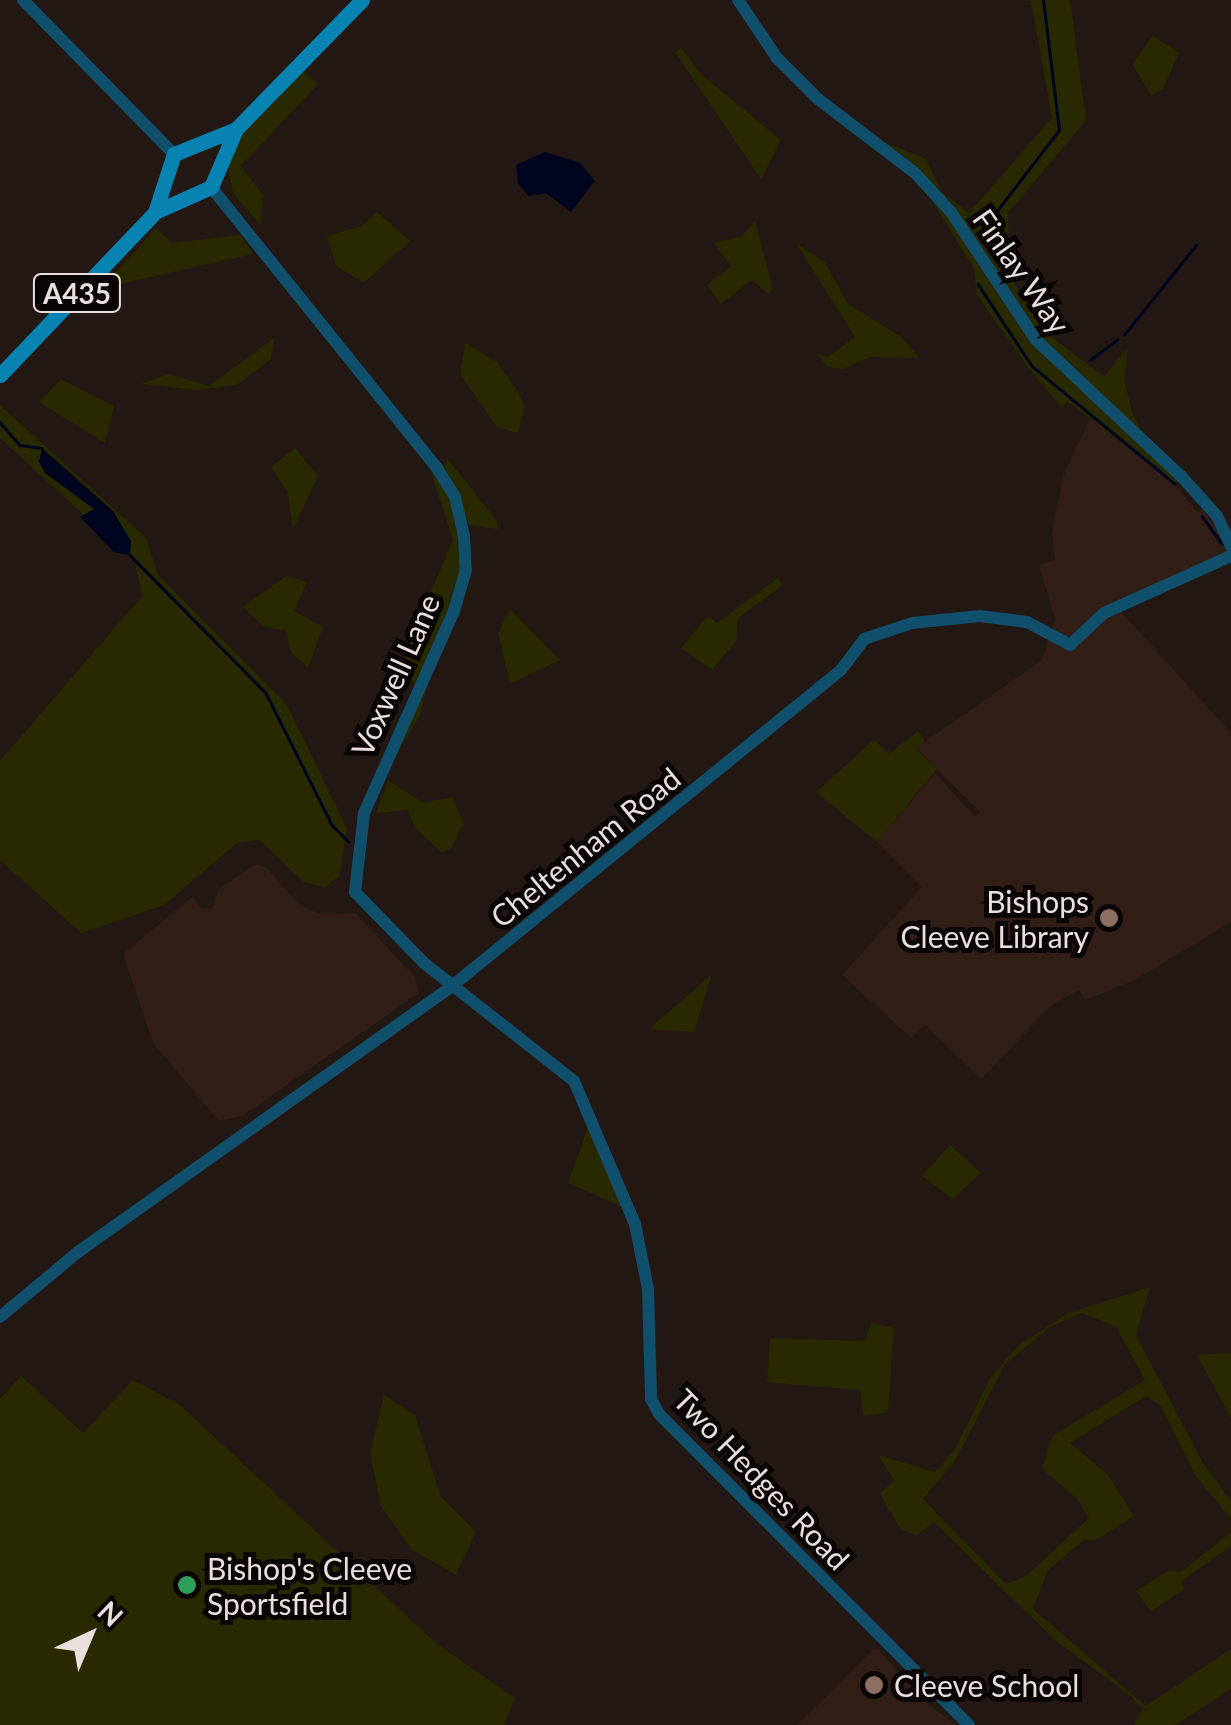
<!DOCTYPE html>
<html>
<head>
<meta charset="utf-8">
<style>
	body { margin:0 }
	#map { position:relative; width:1231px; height:1725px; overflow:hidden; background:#231813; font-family:Lato,sans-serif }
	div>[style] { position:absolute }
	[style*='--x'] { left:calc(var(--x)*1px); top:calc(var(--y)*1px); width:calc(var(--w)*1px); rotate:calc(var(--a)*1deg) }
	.built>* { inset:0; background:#301e17 }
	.green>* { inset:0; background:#292900 }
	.water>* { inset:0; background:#00051f }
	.stream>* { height:2.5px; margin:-1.25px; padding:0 1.25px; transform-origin:1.25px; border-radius:1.25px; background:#00051f }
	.minor>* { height:12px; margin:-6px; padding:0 6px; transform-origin:6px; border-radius:6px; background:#10506c }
	.major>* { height:15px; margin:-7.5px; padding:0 7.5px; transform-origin:7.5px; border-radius:7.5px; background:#0882b0 }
	.dots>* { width:28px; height:28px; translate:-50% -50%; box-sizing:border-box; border:5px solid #090504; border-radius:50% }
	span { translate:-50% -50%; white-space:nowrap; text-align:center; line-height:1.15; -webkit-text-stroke:10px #090504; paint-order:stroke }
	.shield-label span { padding:2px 8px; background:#090504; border:2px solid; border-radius:8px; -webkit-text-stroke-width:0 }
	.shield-label { font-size:28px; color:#e9e0dd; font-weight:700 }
	.street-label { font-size:30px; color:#e9e0dd }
	.poi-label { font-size:30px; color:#e9e0dd }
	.right { translate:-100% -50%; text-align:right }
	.left { translate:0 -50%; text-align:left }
	.north { position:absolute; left:40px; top:1585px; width:100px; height:100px; -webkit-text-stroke:8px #090504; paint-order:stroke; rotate:44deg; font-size:28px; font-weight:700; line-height:40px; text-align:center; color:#e9e0dd }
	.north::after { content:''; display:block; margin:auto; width:35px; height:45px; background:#e9e0dd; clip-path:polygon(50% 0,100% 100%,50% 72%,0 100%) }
</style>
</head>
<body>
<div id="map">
	<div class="built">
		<i style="clip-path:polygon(1090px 418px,1175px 484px,1197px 512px,1203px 509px,1231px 551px,1117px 607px,1231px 733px,1231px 922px,1135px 980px,1085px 1000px,1079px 990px,1052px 1005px,981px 1079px,925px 1024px,911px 1038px,842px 975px,922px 887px,877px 842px,935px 773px,975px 817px,980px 812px,916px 748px,1042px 660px,1055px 619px,1039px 565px,1055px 560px,1052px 535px,1063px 477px)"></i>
		<i style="clip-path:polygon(255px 864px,267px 868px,300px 906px,323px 915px,355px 913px,415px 977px,419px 993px,242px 1116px,219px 1121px,153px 1043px,123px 954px,192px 897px,202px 909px,212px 908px,219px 889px)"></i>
		<i style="clip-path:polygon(876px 1647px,924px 1701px,956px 1725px,797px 1725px)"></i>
	</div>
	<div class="green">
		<i style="clip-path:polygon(1023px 0,1070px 0,1086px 120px,1008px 213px,1009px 246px,1001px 262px,1044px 331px,1104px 377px,1128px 347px,1124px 379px,1132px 412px,1147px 442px,1182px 477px,1175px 484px,1068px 401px,1062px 407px,1033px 374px,977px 295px,974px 269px,915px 173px,876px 139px,926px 159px,941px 191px,969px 213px,1052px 118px,1031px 1px)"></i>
		<i style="clip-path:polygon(1153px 36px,1179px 53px,1163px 89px,1152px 96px,1132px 64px)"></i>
		<i style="clip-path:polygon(681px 48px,703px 76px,781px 140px,761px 179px,675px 52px)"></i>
		<i style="clip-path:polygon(298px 66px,318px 84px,241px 166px,263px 195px,260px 225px,233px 193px,224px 147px)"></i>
		<i style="clip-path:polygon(377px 212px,410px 241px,364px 283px,336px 266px,327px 236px,362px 226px)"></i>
		<i style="clip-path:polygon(755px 221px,773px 289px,768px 294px,752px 280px,721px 304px,707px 285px,731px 266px,714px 243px,742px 236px)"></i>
		<i style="clip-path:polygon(156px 228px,172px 243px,240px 235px,253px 254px,102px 288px)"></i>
		<i style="clip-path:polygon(796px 243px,824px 261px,848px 304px,903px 338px,919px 358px,870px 357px,843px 369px,828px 367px,817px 354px,828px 357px,855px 337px)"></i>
		<i style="clip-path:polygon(274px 338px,271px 359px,237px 385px,197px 390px,141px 384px,169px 374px,209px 386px)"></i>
		<i style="clip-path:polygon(465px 343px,497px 362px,519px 393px,525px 407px,518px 433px,497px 427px,460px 374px)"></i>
		<i style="clip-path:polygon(61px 379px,114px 406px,105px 443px,39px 402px)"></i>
		<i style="clip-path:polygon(0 405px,146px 538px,158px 575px,287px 705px,347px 828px,339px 876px,325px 887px,304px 882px,259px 840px,237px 843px,164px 905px,81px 933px,0 860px,0 761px,142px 596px,135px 562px,0 438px)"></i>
		<i style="clip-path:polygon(295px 448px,318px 476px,293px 530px,288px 493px,271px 467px)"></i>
		<i style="clip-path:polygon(448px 459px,497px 521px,498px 529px,469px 525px,444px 466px)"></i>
		<i style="clip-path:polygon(437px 468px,455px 497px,466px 570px,435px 651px,420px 716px,373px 788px,417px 690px,404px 668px,412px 636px,453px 540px,431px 472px)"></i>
		<i style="clip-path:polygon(286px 576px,307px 582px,294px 611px,323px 627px,308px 668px,291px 652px,285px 630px,264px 627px,243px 607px)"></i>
		<i style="clip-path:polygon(778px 578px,783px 585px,738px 618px,736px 641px,712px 670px,681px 648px,708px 616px,717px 623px)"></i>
		<i style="clip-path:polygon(510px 609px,560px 660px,510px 684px,498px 633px)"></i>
		<i style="clip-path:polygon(918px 731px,925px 741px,916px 749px,937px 769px,877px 842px,816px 792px,874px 740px,889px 754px)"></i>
		<i style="clip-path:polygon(388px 780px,423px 803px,452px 797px,464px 823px,451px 848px,442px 853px,415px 828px,408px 810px,376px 813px)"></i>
		<i style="clip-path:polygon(712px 974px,694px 1032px,649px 1029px)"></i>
		<i style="clip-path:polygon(591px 1119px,629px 1210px,568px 1183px)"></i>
		<i style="clip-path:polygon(950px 1145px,981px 1173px,953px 1199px,922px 1176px)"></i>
		<i style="clip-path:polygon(evenodd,1150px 1287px,1136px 1335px,1203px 1463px,1231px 1501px,1231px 1519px,1195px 1475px,1160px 1405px,1146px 1396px,1070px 1443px,1108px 1475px,1134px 1516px,1096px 1540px,1084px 1540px,1048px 1570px,1033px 1609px,1146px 1706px,1231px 1649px,1231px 1689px,1175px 1725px,1134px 1725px,1142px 1709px,1131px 1696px,1056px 1641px,934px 1522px,917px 1535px,901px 1530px,880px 1494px,894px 1480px,878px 1455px,935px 1472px,954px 1451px,990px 1378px,1019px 1345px,1068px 1313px,1150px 1287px,1082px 1313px,1116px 1327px,1145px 1380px,1052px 1436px,1042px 1469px,1077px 1499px,1089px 1518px,1026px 1576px,1006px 1584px,923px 1499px,955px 1461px,1005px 1364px,1052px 1326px,1082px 1313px)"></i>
		<i style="clip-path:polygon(871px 1323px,894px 1328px,888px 1412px,863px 1416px,860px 1390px,767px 1382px,770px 1338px,865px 1341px)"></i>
		<i style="clip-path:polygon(1231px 1353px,1231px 1418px,1197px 1355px)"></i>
		<i style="clip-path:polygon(21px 1376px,83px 1433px,133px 1380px,180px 1405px,437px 1644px,515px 1698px,504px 1725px,0 1725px,0 1399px)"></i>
		<i style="clip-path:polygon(384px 1395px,415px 1415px,441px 1497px,476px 1532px,456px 1575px,411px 1549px,381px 1506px,370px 1453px)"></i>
		<i style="clip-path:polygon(1231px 1532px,1231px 1546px,1181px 1581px,1183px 1590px,1151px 1612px,1136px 1591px,1168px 1571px,1181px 1572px)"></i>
	</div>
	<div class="water">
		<i style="clip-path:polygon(545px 152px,580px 163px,595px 181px,571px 212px,546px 193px,528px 196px,518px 183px,516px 165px)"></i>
		<i style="clip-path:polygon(42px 448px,113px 511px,131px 541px,130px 555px,114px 552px,80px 517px,94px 509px,45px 473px,39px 462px)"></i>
	</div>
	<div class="stream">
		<i style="--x:991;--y:246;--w:30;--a:-86"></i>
		<i style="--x:993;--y:216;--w:108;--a:-52.5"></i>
		<i style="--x:1059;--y:130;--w:131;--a:-97"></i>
		<i style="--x:978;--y:284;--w:98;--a:56.6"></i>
		<i style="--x:1032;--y:366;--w:185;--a:39.5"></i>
		<i style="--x:1124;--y:335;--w:115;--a:-51.3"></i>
		<i style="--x:1090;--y:360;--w:34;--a:-37"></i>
		<i style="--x:0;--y:422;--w:30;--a:49"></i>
		<i style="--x:20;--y:445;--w:22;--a:8"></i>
		<i style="--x:1202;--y:516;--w:34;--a:54"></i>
		<i style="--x:130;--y:555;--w:194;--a:45.4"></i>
		<i style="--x:266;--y:693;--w:148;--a:63.4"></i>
		<i style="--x:332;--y:825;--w:23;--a:45"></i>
	</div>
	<div class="minor">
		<i style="--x:23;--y:0;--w:216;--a:45.6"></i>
		<i style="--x:738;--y:0;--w:70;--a:56.1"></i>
		<i style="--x:777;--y:58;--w:58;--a:45"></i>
		<i style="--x:818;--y:99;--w:122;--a:37.3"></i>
		<i style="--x:915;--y:173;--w:53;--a:47.3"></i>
		<i style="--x:951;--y:212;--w:154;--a:56.4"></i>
		<i style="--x:1036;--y:340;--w:200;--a:43.2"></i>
		<i style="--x:1182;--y:477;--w:52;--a:48.1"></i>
		<i style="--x:1217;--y:516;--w:33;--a:65"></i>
		<i style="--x:211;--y:187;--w:361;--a:51.2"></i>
		<i style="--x:437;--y:468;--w:34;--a:58"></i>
		<i style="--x:455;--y:497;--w:40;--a:77"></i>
		<i style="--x:464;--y:536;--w:34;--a:87"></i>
		<i style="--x:466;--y:570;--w:43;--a:106.3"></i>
		<i style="--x:454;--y:611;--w:221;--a:114"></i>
		<i style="--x:364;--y:813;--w:80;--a:96.5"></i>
		<i style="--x:355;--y:892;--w:99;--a:45.8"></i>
		<i style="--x:424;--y:963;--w:191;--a:38.2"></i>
		<i style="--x:574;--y:1081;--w:155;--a:66.9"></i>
		<i style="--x:635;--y:1224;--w:66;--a:78.7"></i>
		<i style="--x:648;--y:1289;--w:110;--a:88.4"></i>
		<i style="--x:651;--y:1399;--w:17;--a:62"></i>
		<i style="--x:659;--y:1414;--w:439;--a:45.1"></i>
		<i style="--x:0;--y:1317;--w:102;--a:-39.8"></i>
		<i style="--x:78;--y:1252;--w:459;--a:-35.4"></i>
		<i style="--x:452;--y:986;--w:501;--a:-39.09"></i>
		<i style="--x:841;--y:670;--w:39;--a:-53"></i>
		<i style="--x:864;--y:639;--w:51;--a:-18.4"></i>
		<i style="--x:912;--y:623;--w:68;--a:-5.9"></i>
		<i style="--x:980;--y:616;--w:47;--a:7.3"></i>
		<i style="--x:1027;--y:622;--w:49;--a:28.1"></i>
		<i style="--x:1070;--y:645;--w:47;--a:-43.3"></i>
		<i style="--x:1104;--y:613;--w:139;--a:-24.2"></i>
	</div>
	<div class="major">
		<i style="--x:155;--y:212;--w:61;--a:-71.9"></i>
		<i style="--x:174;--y:154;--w:67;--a:-22"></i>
		<i style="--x:0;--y:375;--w:225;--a:-46.4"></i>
		<i style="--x:155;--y:212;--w:61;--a:-24.1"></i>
		<i style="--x:211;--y:187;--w:63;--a:-66.7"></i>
		<i style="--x:236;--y:129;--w:180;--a:-45.7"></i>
	</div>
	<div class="dots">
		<i style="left:1109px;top:918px;background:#8d6e63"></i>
		<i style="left:187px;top:1585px;background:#2e9e5b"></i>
		<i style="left:874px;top:1685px;background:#8d6e63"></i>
	</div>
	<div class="shield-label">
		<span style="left:77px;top:293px">A435</span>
	</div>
	<div class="street-label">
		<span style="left:1022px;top:271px;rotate:55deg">Finlay Way</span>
		<span style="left:395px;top:675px;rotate:-66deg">Voxwell Lane</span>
		<span style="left:585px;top:847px;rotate:-39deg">Cheltenham Road</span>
		<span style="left:762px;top:1479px;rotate:46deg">Two Hedges Road</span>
	</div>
	<div class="poi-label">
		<span class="right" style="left:1089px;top:918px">Bishops<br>Cleeve Library</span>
		<span class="left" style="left:207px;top:1585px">Bishop's Cleeve<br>Sportsfield</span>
		<span class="left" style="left:894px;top:1685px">Cleeve School</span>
	</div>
	<div class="north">N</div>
</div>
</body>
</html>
